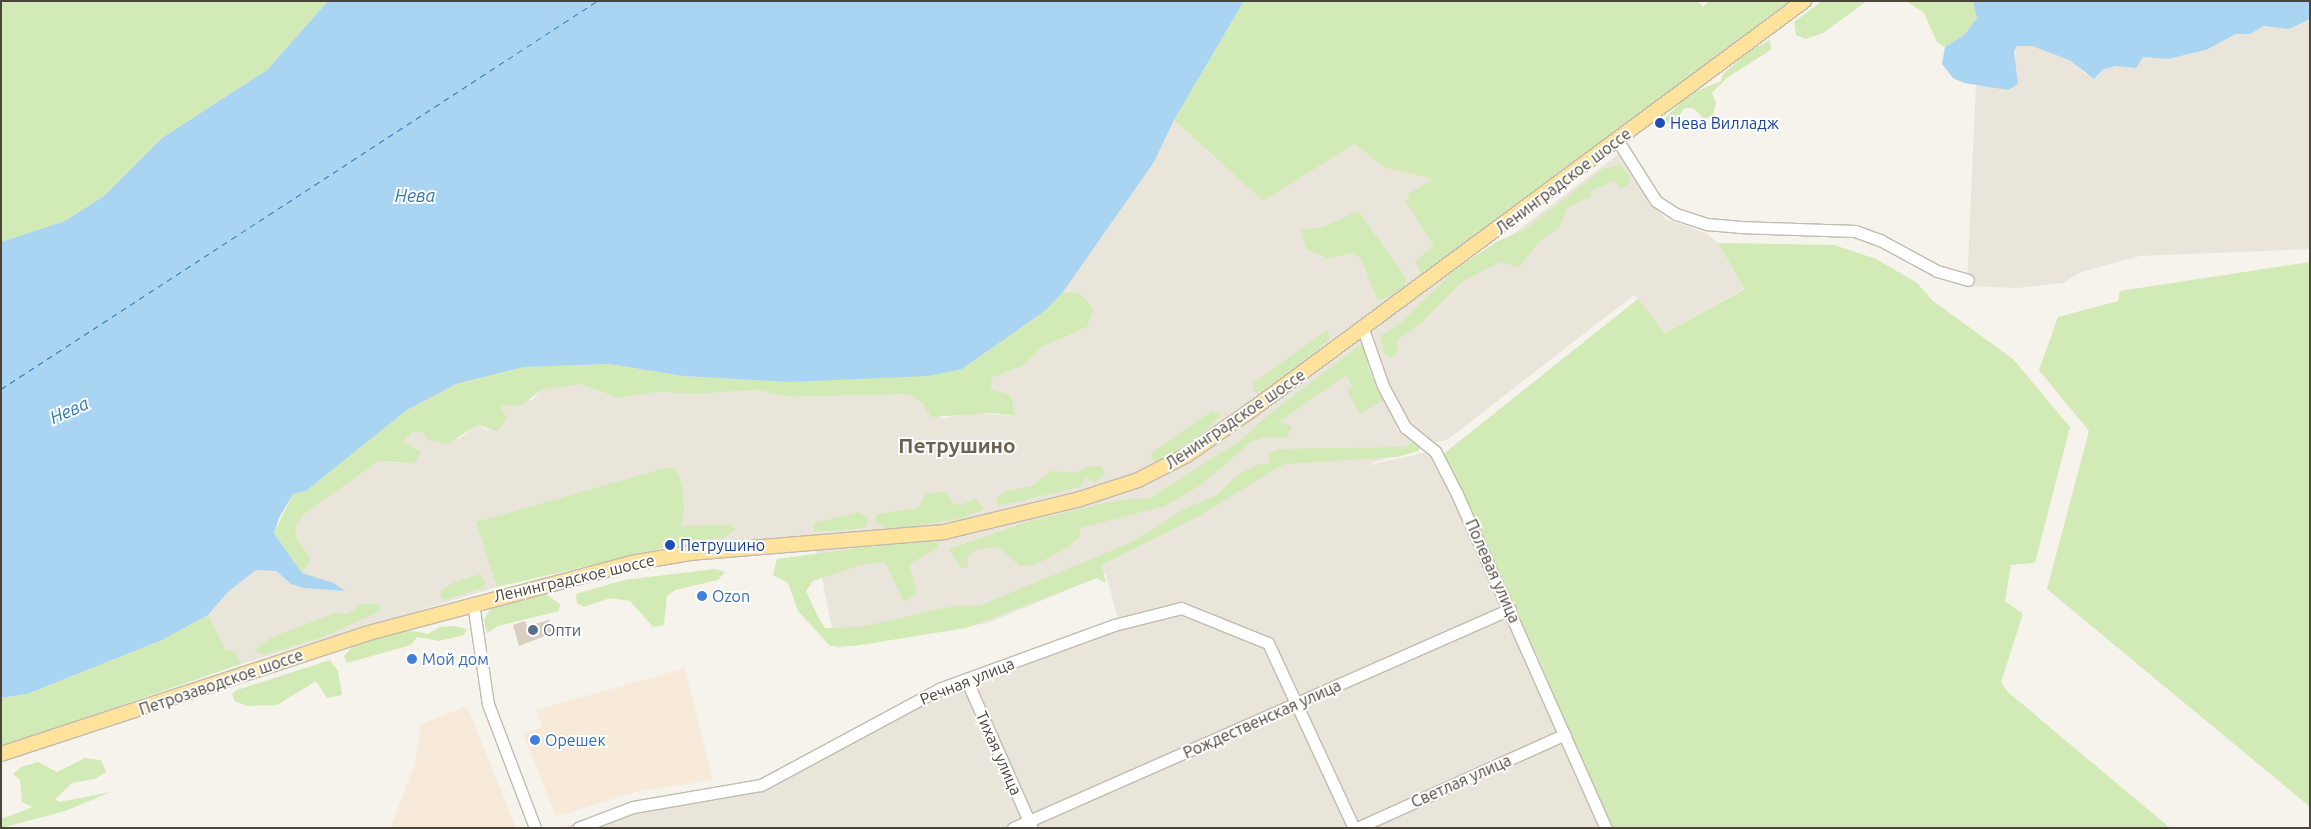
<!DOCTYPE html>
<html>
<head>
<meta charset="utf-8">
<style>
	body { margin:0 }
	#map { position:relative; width:2311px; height:829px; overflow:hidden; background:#f6f3ec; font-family:Ubuntu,sans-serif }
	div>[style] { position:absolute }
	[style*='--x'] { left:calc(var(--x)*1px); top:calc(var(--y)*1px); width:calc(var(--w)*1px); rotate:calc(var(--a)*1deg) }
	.residential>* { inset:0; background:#eae5da }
	.commercial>* { inset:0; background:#f7ead8 }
	.green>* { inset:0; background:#d2eab5 }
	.water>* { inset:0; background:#a9d4f2 }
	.ferry>* { height:1px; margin-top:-0.5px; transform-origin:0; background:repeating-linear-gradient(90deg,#2e7ab2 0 6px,transparent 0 11px) }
	.building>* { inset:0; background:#d8cfc1 }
	.roads { filter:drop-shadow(1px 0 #c2bbae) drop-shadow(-1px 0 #c2bbae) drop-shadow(0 1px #c2bbae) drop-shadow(0 -1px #c2bbae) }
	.minor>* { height:11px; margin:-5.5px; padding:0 5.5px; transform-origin:5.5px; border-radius:5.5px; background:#fff }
	.major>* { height:14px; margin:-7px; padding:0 7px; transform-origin:7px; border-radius:7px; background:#ffe39c }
	.dots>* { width:14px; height:14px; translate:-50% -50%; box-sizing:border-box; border:2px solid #fff; border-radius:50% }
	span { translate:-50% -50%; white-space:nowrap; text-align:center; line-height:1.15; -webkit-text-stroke:4px #fff; paint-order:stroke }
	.transit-label { font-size:16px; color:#164399 }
	.left { translate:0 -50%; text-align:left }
	.street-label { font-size:16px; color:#4b4439 }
	.shop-label { font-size:16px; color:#366cbe }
	.service-label { font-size:16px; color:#4e5e75 }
	.water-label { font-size:18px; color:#2e7ab2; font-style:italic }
	.district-label { font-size:21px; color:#6e6250; font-weight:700 }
	.frame { position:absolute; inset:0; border:2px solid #4b4439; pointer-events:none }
</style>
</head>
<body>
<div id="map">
	<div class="residential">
		<i style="clip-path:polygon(2310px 19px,2310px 249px,2140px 256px,2081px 272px,2063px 283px,2017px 288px,1967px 286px,1976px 84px,2008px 90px,2017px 46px,2032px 46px,2069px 60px,2086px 75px,2116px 66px,2136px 67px,2143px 57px,2169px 59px,2206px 50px,2236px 34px,2250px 34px,2264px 26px,2289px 29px)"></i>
		<i style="clip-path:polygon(1174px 120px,1263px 201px,1355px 144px,1383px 167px,1434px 179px,1408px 194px,1409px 198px,1405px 202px,1456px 277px,1620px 153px,1650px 203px,1666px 219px,1706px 233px,1718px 243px,1745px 288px,1665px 333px,1634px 295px,1447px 440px,1418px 446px,1366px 466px,1427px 452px,1436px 460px,1599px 828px,562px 828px,630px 803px,758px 779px,887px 712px,1118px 619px,1106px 574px,988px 623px,836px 648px,814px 539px,685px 546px,665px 469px,477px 522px,497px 587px,241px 664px,235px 651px,226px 652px,208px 615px,229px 591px,256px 570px,276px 571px,291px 584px,344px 591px,334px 583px,302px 573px,311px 559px,297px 539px,295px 527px,303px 515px,379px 461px,401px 463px,402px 442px,412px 432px,459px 439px,478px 425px,488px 431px,500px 406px,533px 400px,541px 390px,580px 384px,619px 398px,658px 392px,694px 394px,757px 390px,790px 397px,909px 394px,942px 419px,968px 413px,1015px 416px,1011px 395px,991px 389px,992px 378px,1024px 365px,1042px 347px,1087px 327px,1080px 294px,1063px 292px,1154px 162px)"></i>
	</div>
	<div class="commercial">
		<i style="clip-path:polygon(685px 668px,713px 780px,635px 792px,556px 817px,523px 733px,542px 727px,536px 710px)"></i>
		<i style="clip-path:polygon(467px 706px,516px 828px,390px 828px,415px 763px,421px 724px)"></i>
	</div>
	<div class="green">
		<i style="clip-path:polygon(1px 1px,328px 1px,267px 70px,162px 138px,104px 196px,65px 221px,1px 242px)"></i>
		<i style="clip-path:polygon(1244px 1px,1698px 1px,1703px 7px,1710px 1px,1791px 1px,1444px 261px,1442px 258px,1421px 274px,1415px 261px,1434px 246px,1405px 201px,1409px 198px,1408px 194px,1433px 179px,1383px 167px,1355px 144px,1263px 201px,1174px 120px)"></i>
		<i style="clip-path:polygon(1822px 1px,1867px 1px,1823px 33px,1806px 39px,1796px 35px,1794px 22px)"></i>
		<i style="clip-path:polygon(1906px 1px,1973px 1px,1977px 18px,1964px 35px,1945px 47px,1937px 42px,1924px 13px)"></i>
		<i style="clip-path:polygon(1770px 40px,1771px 50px,1728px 77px,1712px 93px,1716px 103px,1713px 115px,1704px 119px,1693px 108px,1685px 108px,1672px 125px,1666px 122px,1666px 117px,1690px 94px,1721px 81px,1723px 74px,1748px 52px)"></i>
		<i style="clip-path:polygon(1620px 165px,1630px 176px,1628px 185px,1621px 188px,1614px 181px,1591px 191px,1591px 196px,1566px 209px,1559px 228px,1540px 241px,1519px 267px,1500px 262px,1463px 281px,1418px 326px,1397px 340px,1397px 354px,1390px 358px,1384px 352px,1380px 336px,1399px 324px,1456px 269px,1496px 242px,1524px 230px,1603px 169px)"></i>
		<i style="clip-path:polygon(1358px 211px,1406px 278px,1404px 289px,1381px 300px,1377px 299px,1361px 259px,1354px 253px,1327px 258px,1306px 249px,1301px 230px,1323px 227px)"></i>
		<i style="clip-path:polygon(1718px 243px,1834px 245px,1876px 259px,1917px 283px,1933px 301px,2013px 359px,2070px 427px,2035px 563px,2011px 565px,2005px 601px,2023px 614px,2001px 682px,2008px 692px,2170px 828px,1611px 828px,1540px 662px,1442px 455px,1638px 299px,1665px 333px,1745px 289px)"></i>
		<i style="clip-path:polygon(2310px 262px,2310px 807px,2047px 589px,2089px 431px,2039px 370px,2058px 317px,2118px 301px,2120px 291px)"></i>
		<i style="clip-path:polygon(1063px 292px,1080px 294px,1094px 309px,1087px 327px,1042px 347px,1024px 365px,992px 378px,991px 389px,1011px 395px,1015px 416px,994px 413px,931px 417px,923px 404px,909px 394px,790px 397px,757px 390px,694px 394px,658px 392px,619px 398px,580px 384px,541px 390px,522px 405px,500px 406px,507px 418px,497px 431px,478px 425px,447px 444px,428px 440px,423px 433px,412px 432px,403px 442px,421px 452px,414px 463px,379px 461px,303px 515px,295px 527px,297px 539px,311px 559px,302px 573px,274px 533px,293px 494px,306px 491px,407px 410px,456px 384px,524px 367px,609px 364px,683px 376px,788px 382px,962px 369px,1046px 310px)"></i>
		<i style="clip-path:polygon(1327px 330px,1330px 338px,1316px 351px,1268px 388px,1257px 393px,1254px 391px,1253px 383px)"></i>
		<i style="clip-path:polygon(1363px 343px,1370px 374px,1384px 399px,1360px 414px,1347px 391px,1352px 386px,1346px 375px,1279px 422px,1292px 427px,1286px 438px,1264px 437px,1251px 442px,1201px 485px,1165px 506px,1080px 528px,1079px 538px,1068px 547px,1035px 565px,1020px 566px,998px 547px,978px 549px,968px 555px,968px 568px,961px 568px,949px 549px,1030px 521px,1119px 500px,1150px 498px,1241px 440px,1269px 414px)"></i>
		<i style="clip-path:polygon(1212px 411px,1222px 414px,1200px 435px,1159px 462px,1152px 460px,1151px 453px)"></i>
		<i style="clip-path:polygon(1416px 441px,1422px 446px,1418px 451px,1397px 457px,1284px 464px,1197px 517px,1101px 565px,1106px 583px,1097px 578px,966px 628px,854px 646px,830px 646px,798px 611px,788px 583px,773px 575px,777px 559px,936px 538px,938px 548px,909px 564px,917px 593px,904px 602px,885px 562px,863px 564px,813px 581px,806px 591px,818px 617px,825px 628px,860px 627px,954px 606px,979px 606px,1132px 542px,1184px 509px,1216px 496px,1237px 475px,1259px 464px,1271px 463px,1268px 454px,1278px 449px,1403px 447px)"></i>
		<i style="clip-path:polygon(1089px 466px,1101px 466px,1105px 473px,1095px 483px,1086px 477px,1080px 487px,997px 506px,996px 499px,1006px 491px,1032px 486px,1051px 471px,1076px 473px)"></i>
		<i style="clip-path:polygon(665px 468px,676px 469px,682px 485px,684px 511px,680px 526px,732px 525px,735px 530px,723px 538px,684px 541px,685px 546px,676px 546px,673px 539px,667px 540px,664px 548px,497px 587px,476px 522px)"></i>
		<i style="clip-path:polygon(946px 492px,952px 503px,961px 505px,975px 499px,984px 509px,962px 518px,903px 529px,889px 530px,874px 521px,877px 514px,918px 508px,926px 493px)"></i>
		<i style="clip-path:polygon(859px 512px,869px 519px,865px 528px,814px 532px,814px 523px)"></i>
		<i style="clip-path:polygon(715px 569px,725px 572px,718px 580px,675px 590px,667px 596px,664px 625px,653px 627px,630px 601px,610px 598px,584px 607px,577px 603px,576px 594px,624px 580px)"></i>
		<i style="clip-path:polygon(480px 574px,485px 581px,483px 588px,444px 600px,440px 596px,441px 591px,452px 583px)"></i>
		<i style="clip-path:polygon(546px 594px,560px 604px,559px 611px,498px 626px,487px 633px,484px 620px,488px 612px,506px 599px)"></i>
		<i style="clip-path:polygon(361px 604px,379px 604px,381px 611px,323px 637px,263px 655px,254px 651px,270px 638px,335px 613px,348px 614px)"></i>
		<i style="clip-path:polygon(208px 615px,226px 651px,235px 651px,241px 664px,1px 747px,1px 698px,27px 694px,162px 640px)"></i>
		<i style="clip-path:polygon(455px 626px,467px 629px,464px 635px,439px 641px,417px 637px,411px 645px,347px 663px,344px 656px,352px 647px,382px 635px,413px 631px,428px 634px,440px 627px)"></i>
		<i style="clip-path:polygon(330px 660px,338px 671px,342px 695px,327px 698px,316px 681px,277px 705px,247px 706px,235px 701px,232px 694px,237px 690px)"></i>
		<i style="clip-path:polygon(85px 758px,101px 760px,106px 772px,95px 779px,72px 783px,55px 799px,59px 802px,111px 792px,65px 811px,1px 828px,1px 819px,33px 807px,22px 802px,20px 780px,13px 774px,21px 767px,38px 762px,57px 772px)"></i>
	</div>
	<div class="water">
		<i style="clip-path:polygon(328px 1px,1244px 1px,1174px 120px,1154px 162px,1063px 292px,1046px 310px,962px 369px,928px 376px,788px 382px,683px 376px,609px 364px,524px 367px,456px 384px,407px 410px,306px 491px,293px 494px,279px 518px,274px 533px,302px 573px,334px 583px,345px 591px,304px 588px,291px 584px,276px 571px,256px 570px,229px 591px,208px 615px,162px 640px,27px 694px,1px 698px,1px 242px,65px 221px,104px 196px,162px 138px,267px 70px)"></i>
		<i style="clip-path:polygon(1973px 1px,2310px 1px,2310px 19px,2289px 29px,2264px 26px,2250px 34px,2236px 34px,2206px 50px,2168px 59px,2143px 57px,2136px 68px,2116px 66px,2102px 70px,2094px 79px,2069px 60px,2032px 46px,2017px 46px,2014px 52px,2018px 84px,2008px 90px,1964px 83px,1953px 78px,1942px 64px,1945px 47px,1964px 35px,1977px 18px)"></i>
	</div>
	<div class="ferry">
		<i style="--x:1;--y:389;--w:711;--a:-33.06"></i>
	</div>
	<div class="building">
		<i style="clip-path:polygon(549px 620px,553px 633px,519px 646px,513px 625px,525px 621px,527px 626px)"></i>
	</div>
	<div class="roads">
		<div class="minor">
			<i style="--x:1618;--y:141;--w:71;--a:57.7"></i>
			<i style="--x:1656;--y:201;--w:24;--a:33"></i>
			<i style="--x:1676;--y:214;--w:33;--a:18"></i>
			<i style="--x:1707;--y:224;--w:32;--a:5"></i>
			<i style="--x:1739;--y:227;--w:116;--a:2"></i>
			<i style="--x:1855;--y:231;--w:27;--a:20"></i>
			<i style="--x:1880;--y:240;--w:65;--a:28.5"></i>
			<i style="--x:1937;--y:271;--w:32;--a:16"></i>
			<i style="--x:1363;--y:329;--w:60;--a:70.7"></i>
			<i style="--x:1383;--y:386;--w:47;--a:61.8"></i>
			<i style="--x:1405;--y:427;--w:38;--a:39"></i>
			<i style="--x:1435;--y:451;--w:48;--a:62.9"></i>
			<i style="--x:1457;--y:494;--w:366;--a:66"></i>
			<i style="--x:473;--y:603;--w:102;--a:81.6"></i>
			<i style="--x:488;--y:704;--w:133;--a:69.2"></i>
			<i style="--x:966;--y:679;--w:161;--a:66.1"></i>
			<i style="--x:578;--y:828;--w:59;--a:-20.9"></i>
			<i style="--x:633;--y:807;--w:130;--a:-9.8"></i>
			<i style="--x:761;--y:785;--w:202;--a:-28.3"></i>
			<i style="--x:939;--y:689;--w:186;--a:-20.1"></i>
			<i style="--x:1114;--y:625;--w:69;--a:-14.2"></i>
			<i style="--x:1181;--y:608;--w:94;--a:21.9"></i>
			<i style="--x:1268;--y:643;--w:204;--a:65.1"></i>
			<i style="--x:1013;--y:828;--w:543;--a:-23.78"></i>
			<i style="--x:1357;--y:828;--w:228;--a:-24.3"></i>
		</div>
		<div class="major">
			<i style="--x:1;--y:754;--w:383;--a:-18.2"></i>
			<i style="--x:365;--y:634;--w:275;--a:-14.9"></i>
			<i style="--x:631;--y:563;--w:60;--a:-9.6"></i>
			<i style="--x:690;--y:553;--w:255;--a:-4.7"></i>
			<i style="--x:944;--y:532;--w:140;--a:-13.6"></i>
			<i style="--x:1080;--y:499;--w:61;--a:-18.1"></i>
			<i style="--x:1138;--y:480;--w:55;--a:-27"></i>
			<i style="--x:1187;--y:455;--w:80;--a:-34.9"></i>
			<i style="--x:1253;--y:409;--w:686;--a:-36.52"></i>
		</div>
	</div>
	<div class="dots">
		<i style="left:1660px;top:123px;background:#1a4fb4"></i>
		<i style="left:670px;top:545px;background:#1a4fb4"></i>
		<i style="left:702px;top:596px;background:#3f7fe0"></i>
		<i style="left:533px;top:630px;background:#5c6f8a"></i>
		<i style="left:412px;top:659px;background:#3f7fe0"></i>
		<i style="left:535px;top:740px;background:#3f7fe0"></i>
	</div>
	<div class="transit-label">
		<span class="left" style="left:1670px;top:123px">Нева Вилладж</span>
		<span class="left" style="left:680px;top:545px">Петрушино</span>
	</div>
	<div class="street-label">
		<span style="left:1563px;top:181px;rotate:-37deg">Ленинградское шоссе</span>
		<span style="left:1235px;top:419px;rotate:-34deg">Ленинградское шоссе</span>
		<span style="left:1493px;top:571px;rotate:66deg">Полевая улица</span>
		<span style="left:574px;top:578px;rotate:-13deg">Ленинградское шоссе</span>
		<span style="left:967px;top:681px;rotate:-22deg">Речная улица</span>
		<span style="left:221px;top:682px;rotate:-19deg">Петрозаводское шоссе</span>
		<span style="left:1262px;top:719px;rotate:-24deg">Рождественская улица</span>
		<span style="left:999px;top:753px;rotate:66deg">Тихая улица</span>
		<span style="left:1461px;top:781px;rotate:-24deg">Светлая улица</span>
	</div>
	<div class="shop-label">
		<span class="left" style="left:712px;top:596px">Ozon</span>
		<span class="left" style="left:422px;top:659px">Мой дом</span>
		<span class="left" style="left:545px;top:740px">Орешек</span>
	</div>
	<div class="service-label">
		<span class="left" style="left:543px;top:630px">Опти</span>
	</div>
	<div class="water-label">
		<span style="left:415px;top:195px">Нева</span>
		<span style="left:69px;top:410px;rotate:-24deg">Нева</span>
	</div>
	<div class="district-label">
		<span style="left:957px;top:445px">Петрушино</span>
	</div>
	<div class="frame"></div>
</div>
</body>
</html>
